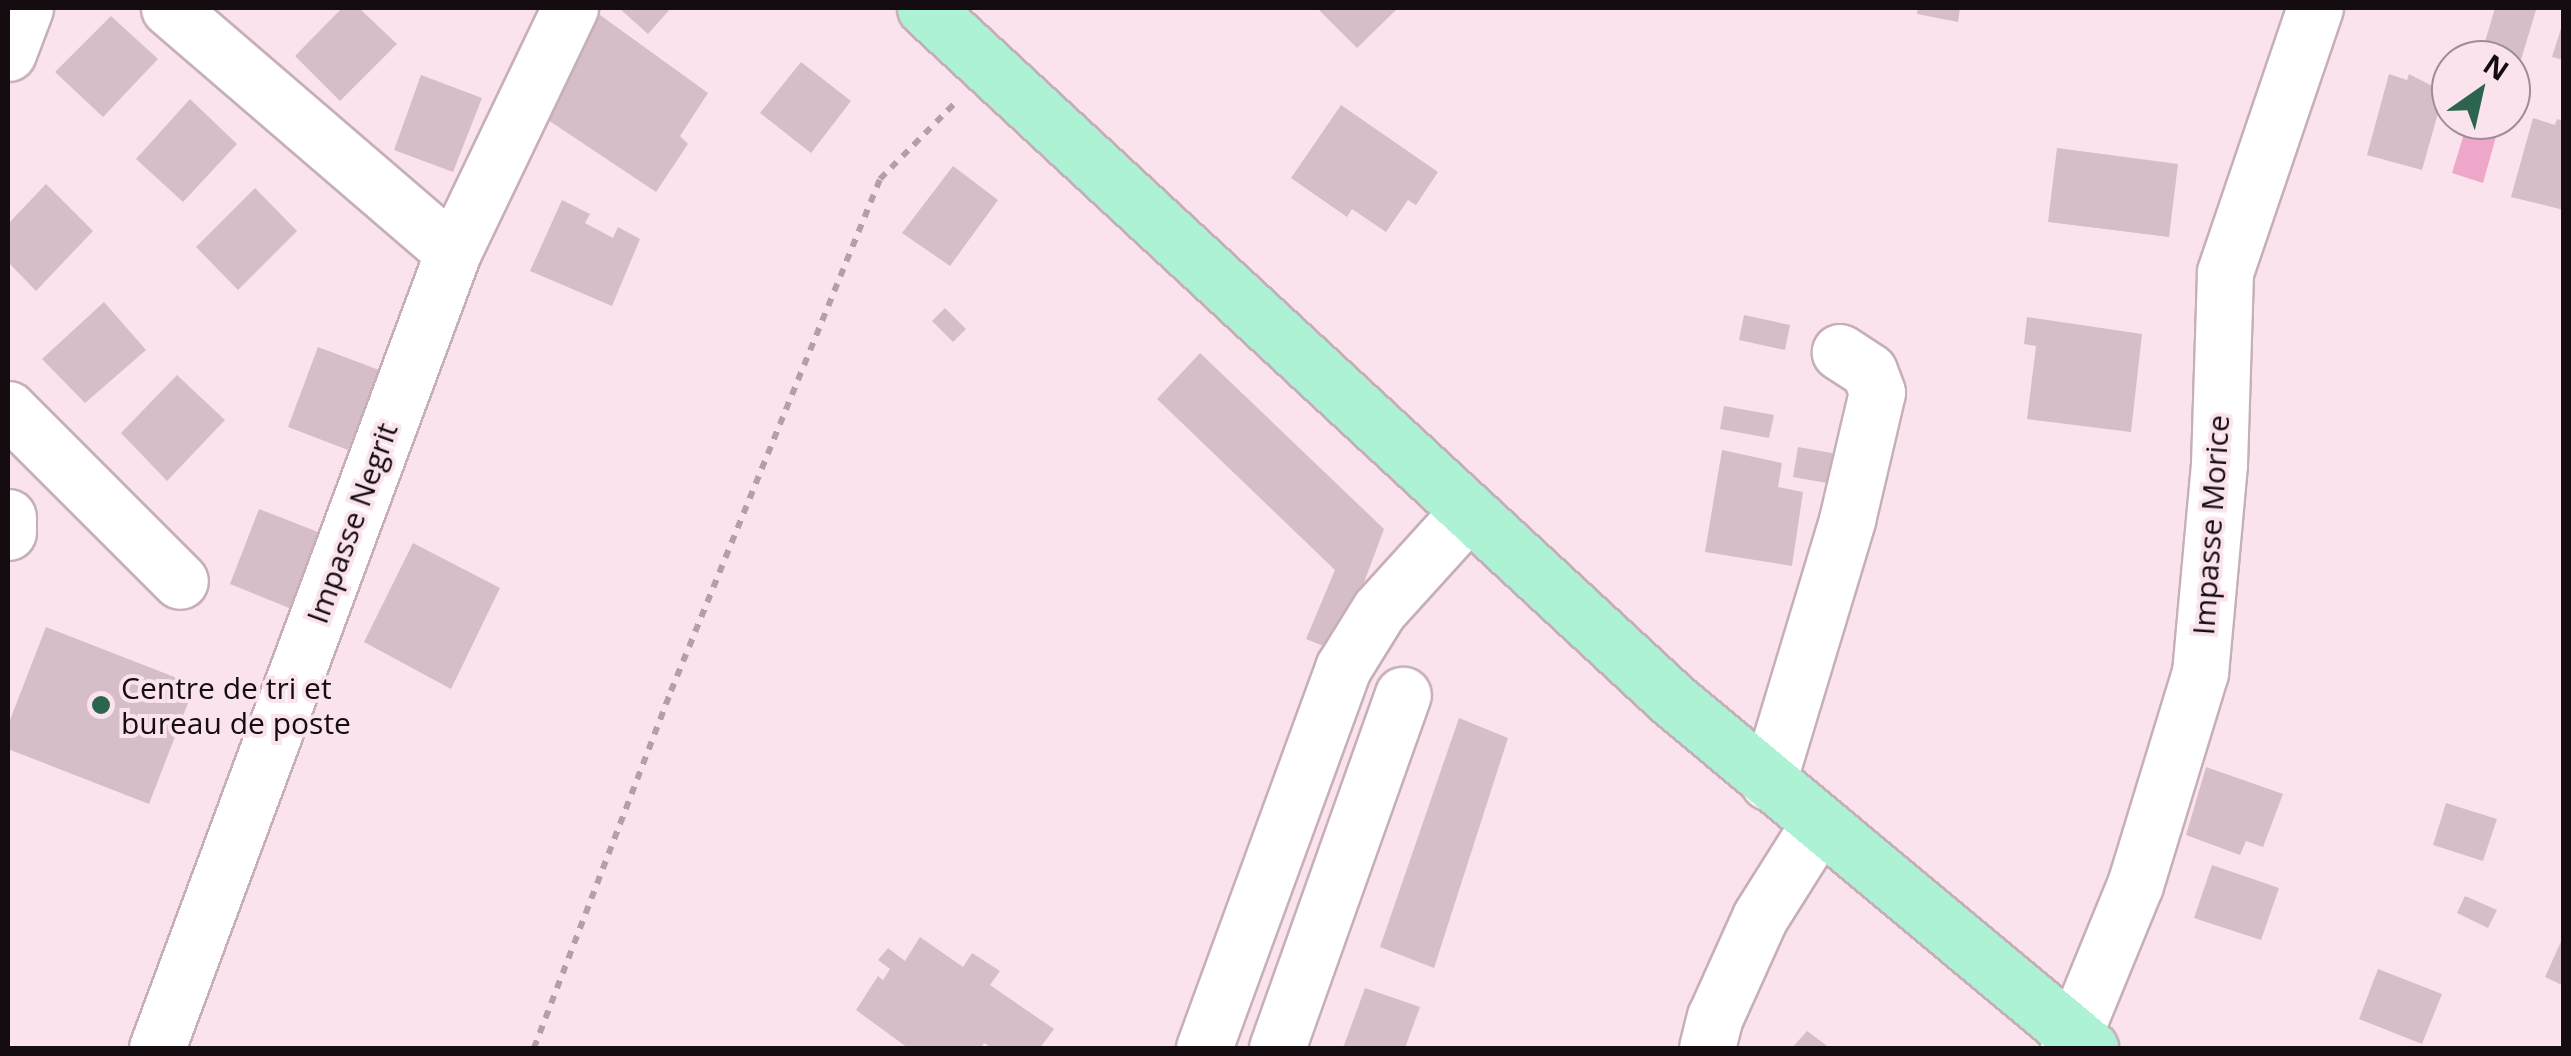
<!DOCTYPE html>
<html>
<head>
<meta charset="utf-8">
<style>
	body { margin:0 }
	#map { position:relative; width:2571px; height:1056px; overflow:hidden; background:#fbe3ee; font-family:"Open Sans",sans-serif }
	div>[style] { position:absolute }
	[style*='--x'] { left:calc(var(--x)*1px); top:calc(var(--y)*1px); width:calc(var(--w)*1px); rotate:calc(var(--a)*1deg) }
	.water>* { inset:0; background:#eea6c9 }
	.building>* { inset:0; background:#d5bec8 }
	.path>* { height:6px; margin-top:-3px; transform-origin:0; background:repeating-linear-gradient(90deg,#b29fa8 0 8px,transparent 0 16px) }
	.roads { filter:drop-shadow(2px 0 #c6afba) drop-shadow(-2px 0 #c6afba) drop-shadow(0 2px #c6afba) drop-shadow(0 -2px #c6afba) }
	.minor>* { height:55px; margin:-27.5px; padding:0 27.5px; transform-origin:27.5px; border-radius:27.5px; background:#fff }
	.major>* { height:55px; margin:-27.5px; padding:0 27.5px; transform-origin:27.5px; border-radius:27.5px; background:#adf2d5 }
	.dots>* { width:28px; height:28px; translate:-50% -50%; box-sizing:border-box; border:5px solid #fbe3ee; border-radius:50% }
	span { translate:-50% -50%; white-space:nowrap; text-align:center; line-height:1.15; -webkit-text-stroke:8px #fbe3ee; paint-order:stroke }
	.street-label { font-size:30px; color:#140c10 }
	.poi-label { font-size:30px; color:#140c10 }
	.left { translate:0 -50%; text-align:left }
	.frame { position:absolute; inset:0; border:10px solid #140c10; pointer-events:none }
	.north { position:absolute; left:2431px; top:40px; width:100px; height:100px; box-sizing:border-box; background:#fbe3ee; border:2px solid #9f8d95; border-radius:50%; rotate:34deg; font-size:28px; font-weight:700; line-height:40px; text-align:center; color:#140c10 }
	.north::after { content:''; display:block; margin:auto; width:35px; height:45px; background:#2b654d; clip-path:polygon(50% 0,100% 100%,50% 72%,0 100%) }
</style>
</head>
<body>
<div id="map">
	<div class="water">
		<i style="clip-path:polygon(2467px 124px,2497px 133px,2483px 183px,2452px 173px)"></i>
	</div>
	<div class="building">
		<i style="clip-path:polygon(342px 8px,359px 8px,397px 44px,340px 101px,295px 56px)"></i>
		<i style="clip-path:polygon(619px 8px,671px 8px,648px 34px)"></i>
		<i style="clip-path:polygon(1317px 8px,1398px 8px,1357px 48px)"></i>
		<i style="clip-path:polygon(1918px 8px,1960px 8px,1958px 22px,1917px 14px)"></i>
		<i style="clip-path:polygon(2495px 8px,2536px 10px,2520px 63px,2482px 52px)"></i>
		<i style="clip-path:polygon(600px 15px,708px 93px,680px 136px,688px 144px,656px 192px,539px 114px)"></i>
		<i style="clip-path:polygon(111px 16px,158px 59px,103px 117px,55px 72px)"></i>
		<i style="clip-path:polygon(2563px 22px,2564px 23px,2564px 60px,2552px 57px)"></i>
		<i style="clip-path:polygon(801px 62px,851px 101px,811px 153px,760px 113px)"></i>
		<i style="clip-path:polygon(2389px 74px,2407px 80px,2409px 74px,2444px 92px,2422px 170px,2367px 155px)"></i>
		<i style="clip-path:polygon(421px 75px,482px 98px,453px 172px,394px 150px)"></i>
		<i style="clip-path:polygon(190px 99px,237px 144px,183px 202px,136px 159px)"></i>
		<i style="clip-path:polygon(1341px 105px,1438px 172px,1416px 205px,1408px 200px,1386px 232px,1352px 209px,1347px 217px,1291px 178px)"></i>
		<i style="clip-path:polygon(2533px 118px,2555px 125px,2557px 119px,2564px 121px,2564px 210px,2511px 197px)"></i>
		<i style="clip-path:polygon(2057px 148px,2178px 164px,2169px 237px,2048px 222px)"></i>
		<i style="clip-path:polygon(953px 166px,998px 200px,950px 266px,902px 233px)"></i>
		<i style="clip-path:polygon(46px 184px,93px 231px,36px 291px,8px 262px,8px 224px)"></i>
		<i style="clip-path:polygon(255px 188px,297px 231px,238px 290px,196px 247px)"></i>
		<i style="clip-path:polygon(562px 200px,590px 214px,585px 223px,613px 238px,618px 227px,640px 239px,612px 306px,530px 271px)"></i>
		<i style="clip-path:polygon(104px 302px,146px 350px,85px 403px,42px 359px)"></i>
		<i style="clip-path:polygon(945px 308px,966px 329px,953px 342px,932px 321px)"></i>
		<i style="clip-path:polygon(1744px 315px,1790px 325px,1785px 350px,1739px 340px)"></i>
		<i style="clip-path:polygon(2027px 317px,2142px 334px,2131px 432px,2027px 419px,2036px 346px,2024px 344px)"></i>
		<i style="clip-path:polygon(318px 347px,379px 370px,348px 450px,288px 427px)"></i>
		<i style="clip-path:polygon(1200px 353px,1384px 529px,1338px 652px,1306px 639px,1335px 570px,1157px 399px)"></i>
		<i style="clip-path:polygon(177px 375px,225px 420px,167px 481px,121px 433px)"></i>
		<i style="clip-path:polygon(1724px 406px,1774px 415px,1769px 438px,1720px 429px)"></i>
		<i style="clip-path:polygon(1798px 447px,1843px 455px,1838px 485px,1793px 477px)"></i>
		<i style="clip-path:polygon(1722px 450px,1782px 463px,1778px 487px,1803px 492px,1792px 566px,1705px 552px)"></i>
		<i style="clip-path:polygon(259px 509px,336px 539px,294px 610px,230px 584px)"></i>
		<i style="clip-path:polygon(413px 543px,500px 588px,451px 689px,364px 642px)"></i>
		<i style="clip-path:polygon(46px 627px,195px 685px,149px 804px,8px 749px,8px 725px)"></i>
		<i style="clip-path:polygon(1459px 718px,1508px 738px,1434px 968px,1380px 947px)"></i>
		<i style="clip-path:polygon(2206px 767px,2283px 794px,2263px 847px,2246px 841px,2240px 855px,2186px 835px)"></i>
		<i style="clip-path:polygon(2446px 803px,2497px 819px,2483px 861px,2433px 845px)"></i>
		<i style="clip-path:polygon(2212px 865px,2279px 888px,2261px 940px,2194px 918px)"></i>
		<i style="clip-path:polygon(2465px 896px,2497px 910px,2488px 928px,2457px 913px)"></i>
		<i style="clip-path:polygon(2564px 935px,2564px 986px,2545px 977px)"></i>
		<i style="clip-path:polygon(920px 937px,963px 967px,972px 953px,1000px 971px,990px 985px,1054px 1029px,1040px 1048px,992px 1048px,984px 1043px,981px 1048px,908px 1048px,856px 1010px,878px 976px,883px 980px,890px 969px,878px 960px,888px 948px,905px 961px)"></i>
		<i style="clip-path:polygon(2378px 969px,2442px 994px,2422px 1044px,2359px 1019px)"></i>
		<i style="clip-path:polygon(1365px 988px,1420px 1007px,1405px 1048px,1343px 1048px)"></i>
		<i style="clip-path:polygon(1807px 1031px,1830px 1048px,1792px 1048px)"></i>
	</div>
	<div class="path">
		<i style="--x:534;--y:1048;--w:382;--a:-69"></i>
		<i style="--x:671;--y:691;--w:553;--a:-67.79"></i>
		<i style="--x:880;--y:179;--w:108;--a:-45.4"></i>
	</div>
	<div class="roads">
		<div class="minor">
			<i style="--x:169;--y:8;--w:374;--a:40.7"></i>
			<i style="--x:8;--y:53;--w:48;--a:-69.3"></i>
			<i style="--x:8;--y:409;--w:243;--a:45"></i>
			<i style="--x:8;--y:517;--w:15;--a:90"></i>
			<i style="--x:1768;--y:782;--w:274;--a:-73.2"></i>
			<i style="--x:1847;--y:520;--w:131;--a:-76.8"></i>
			<i style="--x:1877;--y:392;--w:22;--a:-111"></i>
			<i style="--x:1869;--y:371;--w:35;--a:-147"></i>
			<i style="--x:157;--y:1048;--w:849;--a:-69.6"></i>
			<i style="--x:453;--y:252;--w:271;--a:-64.4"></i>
			<i style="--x:1204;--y:1048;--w:405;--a:-69.9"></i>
			<i style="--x:1343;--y:668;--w:68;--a:-58.2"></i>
			<i style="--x:1379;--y:610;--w:131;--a:-47.8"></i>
			<i style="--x:1277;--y:1048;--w:375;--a:-70.4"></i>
			<i style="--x:1707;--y:1048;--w:32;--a:-76"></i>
			<i style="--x:1715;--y:1017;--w:110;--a:-65.8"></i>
			<i style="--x:1760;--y:917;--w:109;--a:-57.8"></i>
			<i style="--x:2068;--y:1048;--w:176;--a:-67.7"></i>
			<i style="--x:2135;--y:885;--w:222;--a:-73"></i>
			<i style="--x:2200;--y:673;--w:210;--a:-84.8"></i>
			<i style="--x:2219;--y:464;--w:192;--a:-88.2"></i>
			<i style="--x:2225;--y:272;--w:279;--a:-71.2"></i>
		</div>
		<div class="major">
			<i style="--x:925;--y:8;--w:1020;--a:42.78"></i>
			<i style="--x:1674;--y:701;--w:542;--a:39.83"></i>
		</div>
	</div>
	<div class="dots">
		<i style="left:101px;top:705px;background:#2b654d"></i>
	</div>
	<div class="street-label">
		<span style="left:352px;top:523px;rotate:-70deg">Impasse Negrit</span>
		<span style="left:2211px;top:525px;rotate:-86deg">Impasse Morice</span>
	</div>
	<div class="poi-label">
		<span class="left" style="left:121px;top:705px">Centre de tri et<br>bureau de poste</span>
	</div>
	<div class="frame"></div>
	<div class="north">N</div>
</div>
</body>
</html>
